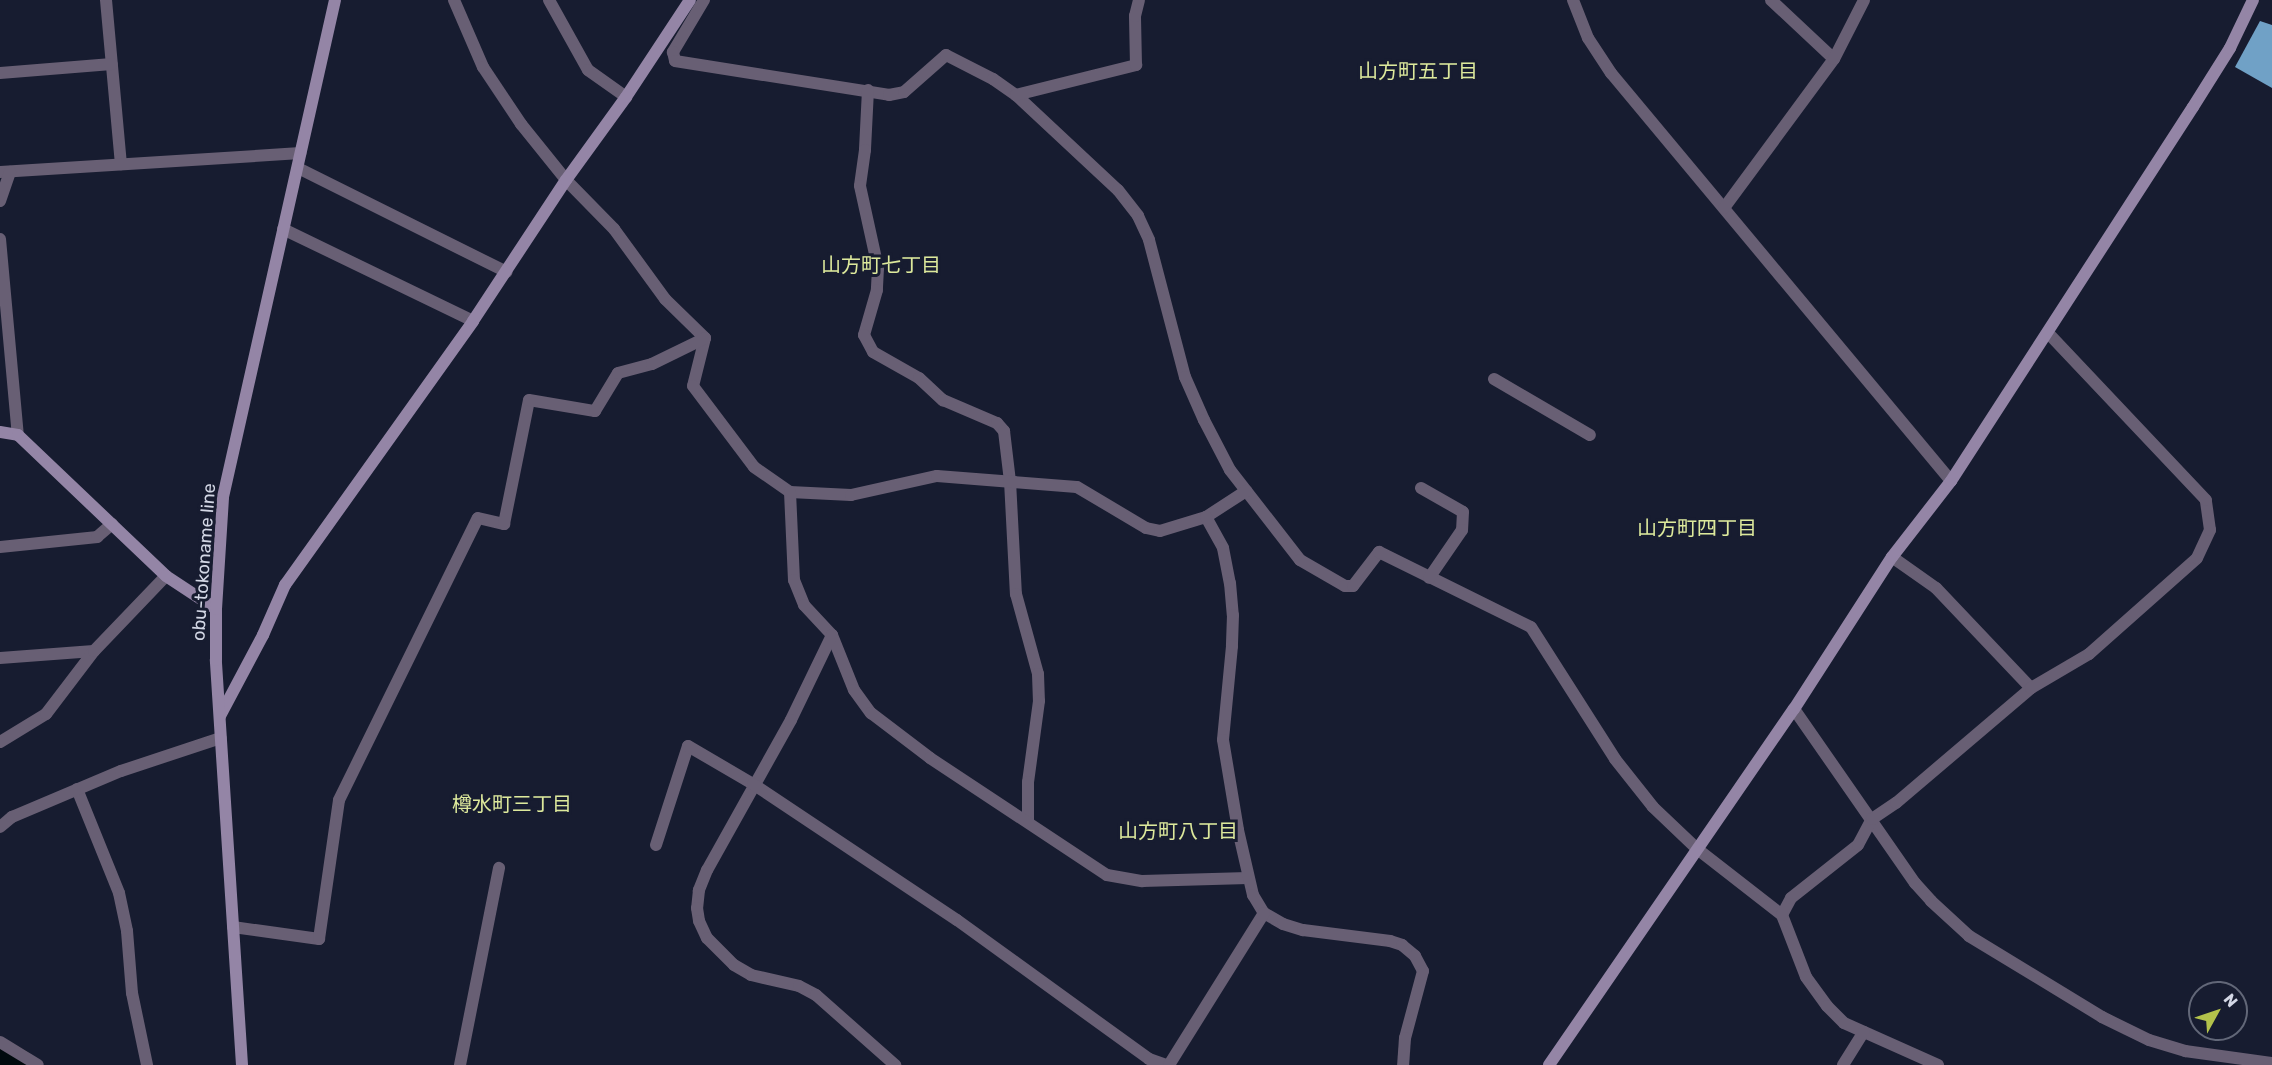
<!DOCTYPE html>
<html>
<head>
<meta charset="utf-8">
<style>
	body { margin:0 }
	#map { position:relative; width:2272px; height:1065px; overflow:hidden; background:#171c30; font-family:Rubik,"Noto Sans JP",sans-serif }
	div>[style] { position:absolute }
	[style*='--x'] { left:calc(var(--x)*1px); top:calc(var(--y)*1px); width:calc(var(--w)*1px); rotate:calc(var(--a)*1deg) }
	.river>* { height:32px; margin:-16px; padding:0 16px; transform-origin:16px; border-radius:16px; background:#000a0e }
	.building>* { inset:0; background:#70a1c6 }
	.street>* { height:12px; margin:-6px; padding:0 6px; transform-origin:6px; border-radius:6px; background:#685f74 }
	.secondary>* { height:12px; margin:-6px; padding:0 6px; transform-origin:6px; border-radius:6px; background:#9485a6 }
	span { translate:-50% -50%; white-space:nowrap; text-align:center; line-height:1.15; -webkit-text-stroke:6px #171c30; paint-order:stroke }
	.street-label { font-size:18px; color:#d3d7e5 }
	.neighbourhood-label { font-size:20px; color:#dde99c }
	.north { position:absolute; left:2188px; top:981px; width:60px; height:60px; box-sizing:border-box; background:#171c30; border:2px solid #626778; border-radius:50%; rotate:50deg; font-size:16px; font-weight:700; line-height:24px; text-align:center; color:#d3d7e5 }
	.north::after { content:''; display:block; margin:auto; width:21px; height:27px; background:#b3c24b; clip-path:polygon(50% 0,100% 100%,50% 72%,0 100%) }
</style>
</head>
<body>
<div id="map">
	<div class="river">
		<i style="--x:0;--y:1054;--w:22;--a:30"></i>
	</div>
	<div class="building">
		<i style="clip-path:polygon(2260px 21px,2272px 25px,2272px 88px,2235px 67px)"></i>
	</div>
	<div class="street">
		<i style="--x:106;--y:0;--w:165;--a:84.8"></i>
		<i style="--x:454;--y:0;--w:73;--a:66.6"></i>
		<i style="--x:483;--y:67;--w:69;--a:56.3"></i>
		<i style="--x:521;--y:124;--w:72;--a:51.2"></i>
		<i style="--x:566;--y:180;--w:69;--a:45.6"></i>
		<i style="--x:614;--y:229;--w:87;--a:53.9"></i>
		<i style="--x:665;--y:299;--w:56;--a:44.3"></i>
		<i style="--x:549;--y:0;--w:80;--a:60.9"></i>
		<i style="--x:588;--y:70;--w:47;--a:35.4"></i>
		<i style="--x:704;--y:0;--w:61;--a:120.8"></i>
		<i style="--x:673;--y:52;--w:9;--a:77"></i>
		<i style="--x:675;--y:61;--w:217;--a:9"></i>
		<i style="--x:889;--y:95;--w:15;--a:-11"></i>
		<i style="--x:904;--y:92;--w:56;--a:-41.4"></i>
		<i style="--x:946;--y:55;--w:53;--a:27.1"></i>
		<i style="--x:993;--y:79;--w:28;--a:35"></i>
		<i style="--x:1016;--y:95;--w:139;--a:43"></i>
		<i style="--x:1118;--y:190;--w:33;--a:52"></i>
		<i style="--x:1138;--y:216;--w:26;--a:65"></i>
		<i style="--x:1149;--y:240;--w:142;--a:75.3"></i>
		<i style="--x:1185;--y:377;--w:47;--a:66.2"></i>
		<i style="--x:1204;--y:420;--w:56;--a:62.5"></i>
		<i style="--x:1230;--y:470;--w:114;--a:52.1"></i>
		<i style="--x:1300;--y:560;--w:52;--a:30"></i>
		<i style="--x:1345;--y:586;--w:8;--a:0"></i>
		<i style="--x:1353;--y:586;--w:43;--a:-52.6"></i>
		<i style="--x:1379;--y:552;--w:169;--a:26.3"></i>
		<i style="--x:1531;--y:627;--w:156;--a:57.5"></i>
		<i style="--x:1615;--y:759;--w:61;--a:51.6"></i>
		<i style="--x:1653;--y:807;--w:59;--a:43.6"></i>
		<i style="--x:1696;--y:848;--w:109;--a:37.9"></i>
		<i style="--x:1782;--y:915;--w:66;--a:68.8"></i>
		<i style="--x:1806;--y:977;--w:36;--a:54"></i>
		<i style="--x:1827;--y:1006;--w:24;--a:45"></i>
		<i style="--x:1844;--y:1023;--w:103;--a:24.1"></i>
		<i style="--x:1573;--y:0;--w:41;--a:68.5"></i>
		<i style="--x:1588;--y:38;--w:42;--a:56.7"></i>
		<i style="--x:1611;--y:73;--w:531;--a:50.19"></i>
		<i style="--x:1771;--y:0;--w:86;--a:43.1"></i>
		<i style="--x:0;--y:73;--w:112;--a:-4.6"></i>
		<i style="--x:868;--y:90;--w:60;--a:92.9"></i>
		<i style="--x:865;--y:150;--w:36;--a:98"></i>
		<i style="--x:860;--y:186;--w:84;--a:77.6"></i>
		<i style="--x:878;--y:268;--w:22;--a:93"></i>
		<i style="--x:877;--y:290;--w:47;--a:106.1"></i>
		<i style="--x:864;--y:335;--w:19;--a:62"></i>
		<i style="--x:873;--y:352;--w:53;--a:29.5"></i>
		<i style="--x:919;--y:378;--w:33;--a:43"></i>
		<i style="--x:943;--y:400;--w:59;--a:23.1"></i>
		<i style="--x:997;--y:423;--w:11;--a:49"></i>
		<i style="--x:1004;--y:431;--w:50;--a:83.2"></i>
		<i style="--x:1010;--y:481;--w:113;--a:87"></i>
		<i style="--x:1016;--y:594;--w:83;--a:74.6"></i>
		<i style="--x:1038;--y:674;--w:27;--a:88"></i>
		<i style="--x:1039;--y:701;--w:82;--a:97.7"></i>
		<i style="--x:1028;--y:782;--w:39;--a:90"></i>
		<i style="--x:1016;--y:95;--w:124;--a:-14"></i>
		<i style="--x:1136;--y:65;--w:49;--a:-91.2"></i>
		<i style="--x:1135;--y:16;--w:16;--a:-76"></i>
		<i style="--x:298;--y:168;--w:233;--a:26.5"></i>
		<i style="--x:0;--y:172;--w:301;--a:-3.6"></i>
		<i style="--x:0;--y:201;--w:31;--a:-71"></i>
		<i style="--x:1724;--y:208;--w:185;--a:-53.6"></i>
		<i style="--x:1834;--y:59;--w:66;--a:-63"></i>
		<i style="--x:283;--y:229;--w:211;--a:25.8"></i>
		<i style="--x:0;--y:239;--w:197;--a:84.8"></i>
		<i style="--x:705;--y:338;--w:49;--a:104"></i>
		<i style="--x:693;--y:386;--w:101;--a:53"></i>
		<i style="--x:754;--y:467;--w:44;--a:34.8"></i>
		<i style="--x:790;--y:492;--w:61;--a:2.8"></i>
		<i style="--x:851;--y:495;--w:88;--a:-12.5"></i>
		<i style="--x:937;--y:476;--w:140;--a:4.5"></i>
		<i style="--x:1077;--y:487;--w:80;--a:30.7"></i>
		<i style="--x:1146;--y:528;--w:14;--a:12"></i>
		<i style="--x:1160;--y:531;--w:48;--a:-16.9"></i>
		<i style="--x:1206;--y:517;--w:48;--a:-33"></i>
		<i style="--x:1494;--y:379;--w:111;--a:30.3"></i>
		<i style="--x:1421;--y:488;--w:48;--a:29.7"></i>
		<i style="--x:1463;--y:512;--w:18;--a:93"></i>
		<i style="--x:1462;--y:530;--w:58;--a:124.5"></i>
		<i style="--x:790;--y:492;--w:88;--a:87.4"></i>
		<i style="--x:794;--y:580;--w:27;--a:68"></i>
		<i style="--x:804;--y:605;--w:41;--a:47"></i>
		<i style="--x:832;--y:635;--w:59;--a:68.2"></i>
		<i style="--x:854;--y:690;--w:29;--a:54"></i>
		<i style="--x:871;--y:713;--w:74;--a:37.3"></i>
		<i style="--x:930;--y:758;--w:212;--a:33.5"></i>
		<i style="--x:1107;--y:875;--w:36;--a:10"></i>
		<i style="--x:1142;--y:881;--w:106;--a:-1.6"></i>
		<i style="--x:1206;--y:517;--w:35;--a:61"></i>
		<i style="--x:1223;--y:548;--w:36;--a:79"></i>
		<i style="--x:1230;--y:583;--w:32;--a:85"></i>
		<i style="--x:1233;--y:615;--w:31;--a:92"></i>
		<i style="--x:1232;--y:646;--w:94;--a:95.5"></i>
		<i style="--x:1223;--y:740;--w:91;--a:80.5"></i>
		<i style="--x:1238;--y:830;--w:67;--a:77"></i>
		<i style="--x:1253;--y:895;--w:21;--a:59"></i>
		<i style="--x:1264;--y:913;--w:22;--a:30"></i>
		<i style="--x:1283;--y:924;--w:21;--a:17"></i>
		<i style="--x:1303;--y:930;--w:88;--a:7.2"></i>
		<i style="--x:1390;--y:941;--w:13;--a:18"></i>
		<i style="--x:1402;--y:945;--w:17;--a:40"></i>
		<i style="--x:1415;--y:956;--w:17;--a:62"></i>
		<i style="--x:1423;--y:971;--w:69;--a:105"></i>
		<i style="--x:1405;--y:1038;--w:27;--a:94"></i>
		<i style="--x:0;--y:547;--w:98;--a:-5.9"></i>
		<i style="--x:97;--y:537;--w:20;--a:-41"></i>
		<i style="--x:1892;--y:557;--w:54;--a:35.2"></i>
		<i style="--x:1936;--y:588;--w:138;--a:46.5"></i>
		<i style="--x:832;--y:635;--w:94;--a:115.8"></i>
		<i style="--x:791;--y:720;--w:172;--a:119.2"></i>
		<i style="--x:707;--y:870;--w:22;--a:112"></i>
		<i style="--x:699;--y:890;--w:18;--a:96"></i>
		<i style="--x:697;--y:908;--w:13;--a:81"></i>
		<i style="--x:699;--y:921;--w:19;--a:65"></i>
		<i style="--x:707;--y:938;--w:38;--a:45"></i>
		<i style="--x:734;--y:965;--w:20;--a:30"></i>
		<i style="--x:751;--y:975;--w:49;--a:12.9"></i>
		<i style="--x:799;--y:986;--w:19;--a:28"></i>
		<i style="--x:816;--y:995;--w:106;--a:41.5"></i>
		<i style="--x:0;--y:658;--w:94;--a:-4.3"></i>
		<i style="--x:1794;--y:709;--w:212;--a:55.2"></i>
		<i style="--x:1915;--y:883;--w:24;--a:48"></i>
		<i style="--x:1931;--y:901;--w:52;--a:42.6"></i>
		<i style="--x:1969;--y:936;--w:156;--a:31.3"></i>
		<i style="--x:2102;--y:1017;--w:52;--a:26.1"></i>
		<i style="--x:2149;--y:1040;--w:38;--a:17"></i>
		<i style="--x:2185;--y:1051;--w:88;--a:7.9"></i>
		<i style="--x:0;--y:742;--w:54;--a:-31.3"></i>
		<i style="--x:46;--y:714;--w:79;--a:-52.7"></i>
		<i style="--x:94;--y:651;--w:104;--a:-46.2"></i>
		<i style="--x:77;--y:789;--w:112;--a:68"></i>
		<i style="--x:119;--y:893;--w:39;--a:78"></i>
		<i style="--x:127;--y:931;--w:62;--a:85.4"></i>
		<i style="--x:132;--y:993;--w:74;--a:78.2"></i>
		<i style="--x:0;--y:827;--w:16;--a:-40"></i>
		<i style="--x:12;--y:817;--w:118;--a:-22.9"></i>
		<i style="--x:121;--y:771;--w:105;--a:-18.3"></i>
		<i style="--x:656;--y:845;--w:104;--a:-72.1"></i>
		<i style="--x:688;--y:746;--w:75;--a:30.3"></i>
		<i style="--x:753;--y:784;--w:245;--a:33.7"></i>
		<i style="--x:957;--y:920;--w:237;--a:35.9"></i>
		<i style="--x:1149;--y:1059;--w:18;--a:19"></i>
		<i style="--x:1782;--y:915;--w:19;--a:-62"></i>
		<i style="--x:1791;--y:898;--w:85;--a:-38.3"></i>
		<i style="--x:1858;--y:845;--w:30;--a:-62"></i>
		<i style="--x:1872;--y:819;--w:29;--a:-34"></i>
		<i style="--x:1896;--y:803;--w:177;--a:-40.4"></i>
		<i style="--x:2031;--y:688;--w:67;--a:-30.4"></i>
		<i style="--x:2089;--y:654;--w:144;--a:-41.6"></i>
		<i style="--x:2197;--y:558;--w:31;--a:-65"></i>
		<i style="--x:2210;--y:530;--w:30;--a:-98"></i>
		<i style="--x:2206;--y:500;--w:230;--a:-133.4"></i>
		<i style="--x:233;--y:927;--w:87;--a:7.9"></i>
		<i style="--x:319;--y:939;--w:140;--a:-81.8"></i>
		<i style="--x:339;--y:800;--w:314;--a:-63.8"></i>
		<i style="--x:478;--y:518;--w:27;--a:13"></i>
		<i style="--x:504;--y:524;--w:126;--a:-78.6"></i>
		<i style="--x:529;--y:400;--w:67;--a:9.5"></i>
		<i style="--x:595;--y:411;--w:44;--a:-58.8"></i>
		<i style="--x:618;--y:373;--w:35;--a:-15"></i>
		<i style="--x:652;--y:364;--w:59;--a:-26.1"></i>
		<i style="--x:0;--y:1042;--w:44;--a:31.2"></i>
		<i style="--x:460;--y:1065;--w:201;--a:-78.8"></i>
		<i style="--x:1169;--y:1065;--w:179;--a:-58"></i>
		<i style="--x:1843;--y:1065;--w:39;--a:-58"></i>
	</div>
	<div class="secondary">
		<i style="--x:0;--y:432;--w:18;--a:9"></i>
		<i style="--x:18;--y:435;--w:204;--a:43.6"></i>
		<i style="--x:166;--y:576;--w:60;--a:33.4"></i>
		<i style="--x:220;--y:716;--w:92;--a:-62"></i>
		<i style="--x:263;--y:635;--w:55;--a:-66.3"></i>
		<i style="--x:285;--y:585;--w:324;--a:-54.5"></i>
		<i style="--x:473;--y:321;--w:169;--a:-56.6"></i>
		<i style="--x:566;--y:180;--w:102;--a:-54.1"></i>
		<i style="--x:626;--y:97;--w:116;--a:-56.6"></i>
		<i style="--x:242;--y:1065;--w:406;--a:-93.7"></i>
		<i style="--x:216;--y:660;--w:51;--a:-90"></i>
		<i style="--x:216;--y:609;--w:112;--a:-86.4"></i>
		<i style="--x:223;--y:497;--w:509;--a:-77.3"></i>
		<i style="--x:1549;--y:1065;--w:432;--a:-55.5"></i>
		<i style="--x:1794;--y:709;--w:181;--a:-57.2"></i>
		<i style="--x:1892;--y:557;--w:96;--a:-52.2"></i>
		<i style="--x:1951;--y:481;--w:445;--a:-57.1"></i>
		<i style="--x:2193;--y:107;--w:70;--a:-57.9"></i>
		<i style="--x:2230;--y:48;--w:53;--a:-64.4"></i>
	</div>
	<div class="street-label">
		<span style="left:204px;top:562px;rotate:-86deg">obu-tokoname line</span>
	</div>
	<div class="neighbourhood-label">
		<span style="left:1418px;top:71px">山方町五丁目</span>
		<span style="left:881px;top:265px">山方町七丁目</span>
		<span style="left:1697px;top:528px">山方町四丁目</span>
		<span style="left:512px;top:804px">樽水町三丁目</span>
		<span style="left:1178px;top:831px">山方町八丁目</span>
	</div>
	<div class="north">N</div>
</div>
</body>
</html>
